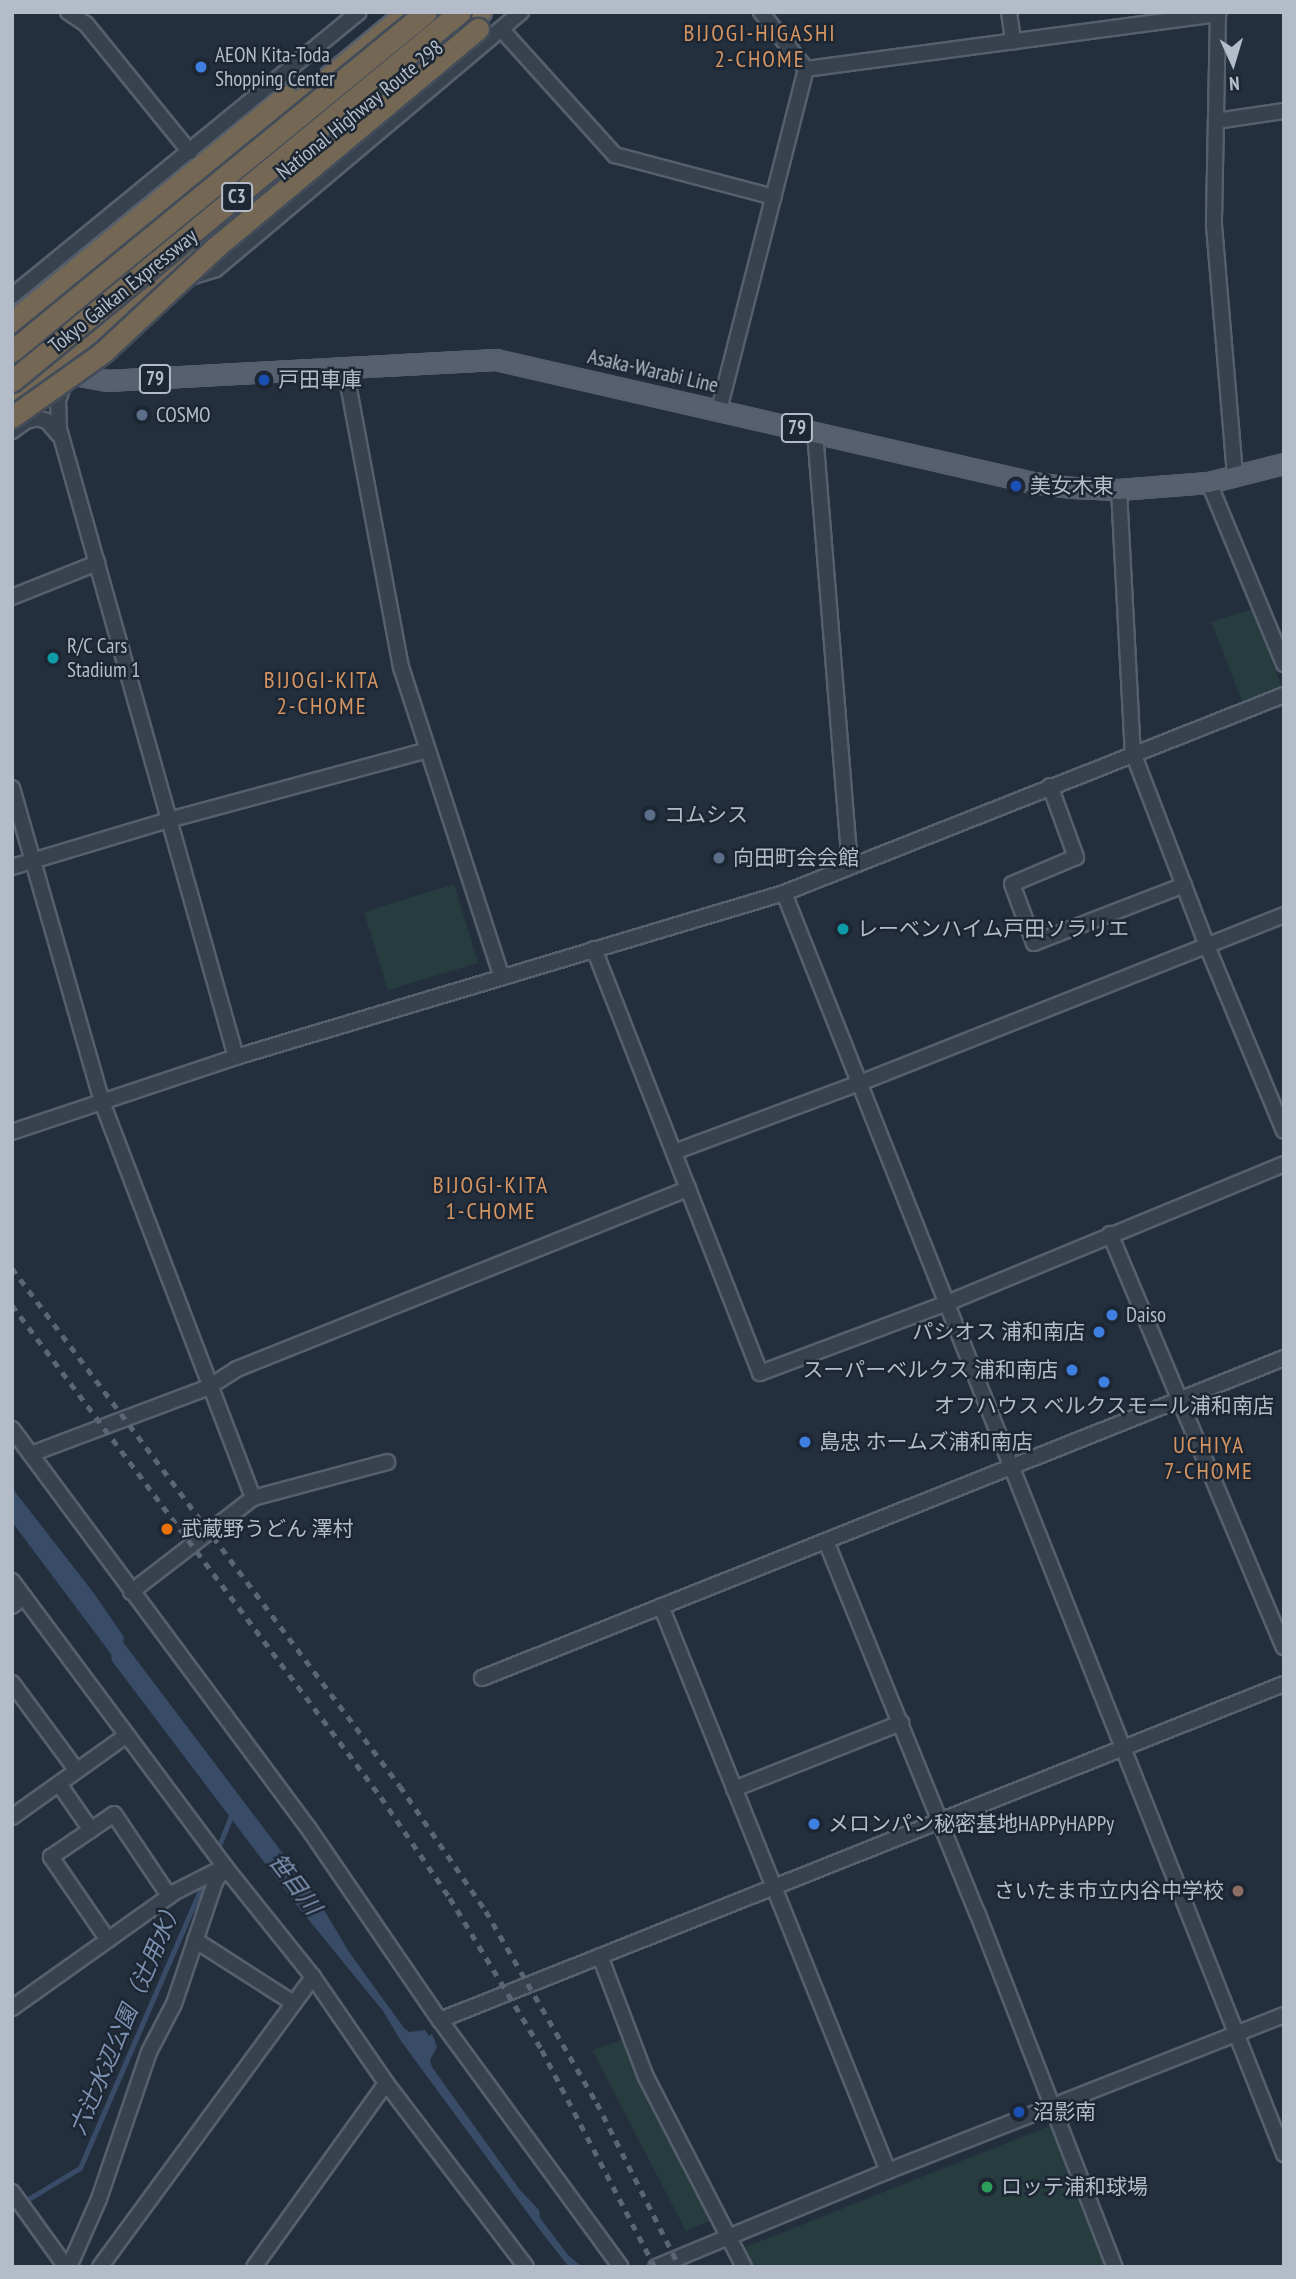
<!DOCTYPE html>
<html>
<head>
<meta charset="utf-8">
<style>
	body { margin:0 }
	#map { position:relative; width:1296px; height:2279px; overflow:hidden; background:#242f3e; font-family:"PT Sans Narrow","Noto Sans JP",sans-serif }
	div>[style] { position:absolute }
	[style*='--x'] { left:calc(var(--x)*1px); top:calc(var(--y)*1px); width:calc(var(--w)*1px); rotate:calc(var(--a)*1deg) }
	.green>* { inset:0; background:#263c3f }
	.water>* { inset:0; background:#394c67 }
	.stream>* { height:4.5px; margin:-2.25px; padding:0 2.25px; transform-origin:2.25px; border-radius:2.25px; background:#394c67 }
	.roads { filter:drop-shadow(2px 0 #565f6c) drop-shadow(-2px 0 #565f6c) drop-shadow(0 2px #565f6c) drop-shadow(0 -2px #565f6c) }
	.minor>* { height:14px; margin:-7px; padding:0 7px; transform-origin:7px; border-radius:7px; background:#38414e }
	.major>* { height:18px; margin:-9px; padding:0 9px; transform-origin:9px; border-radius:9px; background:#56606e }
	.highway>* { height:21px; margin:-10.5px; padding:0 10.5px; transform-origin:10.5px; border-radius:10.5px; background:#746855 }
	.rail>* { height:4.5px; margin-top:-2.25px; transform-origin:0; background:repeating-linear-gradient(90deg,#5a6575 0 7px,transparent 0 14px) }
	.bridges { filter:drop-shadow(2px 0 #434c59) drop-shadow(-2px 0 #434c59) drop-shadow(0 2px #434c59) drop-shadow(0 -2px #434c59) }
	.highway-bridge>* { height:21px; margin:-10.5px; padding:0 10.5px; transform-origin:10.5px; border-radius:10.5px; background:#746855 }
	.dots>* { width:19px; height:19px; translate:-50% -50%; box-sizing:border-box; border:4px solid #1d2633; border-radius:50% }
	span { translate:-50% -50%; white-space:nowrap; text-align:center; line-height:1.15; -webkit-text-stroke:5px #1d2633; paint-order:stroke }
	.shield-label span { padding:2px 5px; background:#1d2633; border:2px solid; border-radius:5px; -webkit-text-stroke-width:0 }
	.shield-label { font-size:19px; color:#b4bcc9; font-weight:700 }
	.poi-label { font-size:21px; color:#b4bcc9 }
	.left { translate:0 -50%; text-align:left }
	.right { translate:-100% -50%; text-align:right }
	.street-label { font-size:21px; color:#b4bcc9 }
	.neighbourhood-label { font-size:23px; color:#d59563; letter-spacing:2px }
	.water-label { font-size:23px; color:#7c92b1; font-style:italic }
	.frame { position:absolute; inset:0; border:14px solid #b4bcc9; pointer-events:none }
	.north { position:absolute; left:1198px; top:28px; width:70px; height:70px; -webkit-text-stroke:5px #1d2633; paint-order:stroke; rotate:176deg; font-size:19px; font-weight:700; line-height:28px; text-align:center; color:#b4bcc9 }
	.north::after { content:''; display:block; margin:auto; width:24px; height:32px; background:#b4bcc9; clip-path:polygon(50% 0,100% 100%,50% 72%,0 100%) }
</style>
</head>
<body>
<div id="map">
	<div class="green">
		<i style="clip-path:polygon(1252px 609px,1283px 690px,1244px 706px,1211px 622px)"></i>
		<i style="clip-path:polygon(454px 884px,478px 963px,388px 990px,364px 912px)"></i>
		<i style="clip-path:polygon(625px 2039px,714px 2219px,686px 2231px,592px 2050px)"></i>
		<i style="clip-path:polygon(1052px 2125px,1108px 2267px,750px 2267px,741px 2249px)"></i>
	</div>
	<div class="water">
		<i style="clip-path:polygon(12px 1488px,93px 1592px,124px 1637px,123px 1642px,318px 1900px,349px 1952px,404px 2028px,409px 2032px,425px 2030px,429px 2036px,432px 2034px,437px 2047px,430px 2060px,432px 2067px,520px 2190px,539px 2210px,540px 2218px,568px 2255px,582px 2267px,569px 2267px,543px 2234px,401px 2041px,383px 2011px,295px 1903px,112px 1661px,111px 1654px,12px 1522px)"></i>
	</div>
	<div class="stream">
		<i style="--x:217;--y:1851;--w:43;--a:-68.2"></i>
		<i style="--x:12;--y:2209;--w:79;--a:-31.1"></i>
		<i style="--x:80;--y:2168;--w:312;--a:-66.6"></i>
	</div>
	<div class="roads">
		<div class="minor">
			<i style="--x:68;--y:12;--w:22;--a:34"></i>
			<i style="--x:86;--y:24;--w:165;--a:50.9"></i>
			<i style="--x:1009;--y:12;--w:30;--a:82"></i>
			<i style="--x:1218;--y:12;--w:213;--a:91.1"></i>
			<i style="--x:1214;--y:225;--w:253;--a:85.2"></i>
			<i style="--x:501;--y:29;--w:170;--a:47.9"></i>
			<i style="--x:615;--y:155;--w:164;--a:14.8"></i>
			<i style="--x:806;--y:69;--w:416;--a:-7.6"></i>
			<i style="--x:1216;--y:121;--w:69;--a:-8.4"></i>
			<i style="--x:187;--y:278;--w:30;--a:-17"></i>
			<i style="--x:216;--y:269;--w:399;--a:-40.1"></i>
			<i style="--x:12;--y:296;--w:448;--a:-39.3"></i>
			<i style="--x:345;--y:368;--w:304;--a:79.4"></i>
			<i style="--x:401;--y:667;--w:326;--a:72"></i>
			<i style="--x:65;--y:381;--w:20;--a:110"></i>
			<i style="--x:58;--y:400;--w:29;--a:88"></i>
			<i style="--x:59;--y:429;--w:652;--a:74.26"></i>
			<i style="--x:719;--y:410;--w:352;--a:-75.7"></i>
			<i style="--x:806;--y:69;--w:73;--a:-128.3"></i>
			<i style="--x:12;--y:431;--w:17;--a:-36"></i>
			<i style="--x:26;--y:421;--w:11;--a:-15"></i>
			<i style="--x:37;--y:418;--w:10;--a:17"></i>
			<i style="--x:47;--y:421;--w:18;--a:49"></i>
			<i style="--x:815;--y:432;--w:434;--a:85.4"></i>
			<i style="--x:1209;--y:483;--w:196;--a:67.5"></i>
			<i style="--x:1119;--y:490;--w:263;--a:87"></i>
			<i style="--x:1133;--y:753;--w:207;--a:69"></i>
			<i style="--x:1207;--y:946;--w:200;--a:67.4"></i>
			<i style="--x:12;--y:597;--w:92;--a:-21.8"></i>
			<i style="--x:1050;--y:786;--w:76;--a:69.9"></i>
			<i style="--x:1076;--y:857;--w:69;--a:157.1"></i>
			<i style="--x:1012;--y:884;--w:63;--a:69.6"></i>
			<i style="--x:1034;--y:943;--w:161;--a:-21.1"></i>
			<i style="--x:12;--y:788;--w:327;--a:74"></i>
			<i style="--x:102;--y:1102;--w:424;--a:69.1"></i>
			<i style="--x:12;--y:867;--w:164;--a:-16.7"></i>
			<i style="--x:169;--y:820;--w:268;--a:-15.1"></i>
			<i style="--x:784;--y:893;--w:1357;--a:68.37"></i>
			<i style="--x:594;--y:949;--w:455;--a:68.6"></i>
			<i style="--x:760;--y:1373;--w:200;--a:-20.5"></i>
			<i style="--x:947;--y:1303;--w:365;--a:-22.4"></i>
			<i style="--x:12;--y:1132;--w:236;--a:-18.5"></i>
			<i style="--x:236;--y:1057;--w:572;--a:-16.66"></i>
			<i style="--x:784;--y:893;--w:538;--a:-21.6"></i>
			<i style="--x:674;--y:1152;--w:198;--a:-20.4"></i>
			<i style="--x:860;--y:1083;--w:456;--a:-21.6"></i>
			<i style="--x:1110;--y:1234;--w:448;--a:67.2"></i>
			<i style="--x:12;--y:1429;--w:498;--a:53.4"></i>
			<i style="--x:309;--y:1829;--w:232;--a:55.6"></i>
			<i style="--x:440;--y:2020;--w:306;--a:53.8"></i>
			<i style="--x:31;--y:1454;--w:190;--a:-20.6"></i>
			<i style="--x:209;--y:1387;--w:33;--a:-33"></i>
			<i style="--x:237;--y:1369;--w:486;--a:-21.8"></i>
			<i style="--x:826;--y:1541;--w:401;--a:67.9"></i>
			<i style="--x:977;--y:1912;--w:381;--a:68.8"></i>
			<i style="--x:12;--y:1581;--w:357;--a:53.3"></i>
			<i style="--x:225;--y:1867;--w:141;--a:51.3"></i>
			<i style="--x:313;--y:1977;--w:129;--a:55.4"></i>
			<i style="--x:386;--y:2083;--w:231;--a:52.7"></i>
			<i style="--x:131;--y:1592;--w:154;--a:-37.6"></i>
			<i style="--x:253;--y:1498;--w:139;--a:-15"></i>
			<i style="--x:12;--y:1606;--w:15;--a:-37"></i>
			<i style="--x:661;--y:1606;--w:609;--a:68.11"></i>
			<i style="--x:482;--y:1678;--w:863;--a:-21.75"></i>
			<i style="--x:12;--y:1683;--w:109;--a:53.5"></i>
			<i style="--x:59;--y:1784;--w:56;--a:55.2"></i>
			<i style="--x:734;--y:1789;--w:180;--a:-21.6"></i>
			<i style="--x:12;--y:1817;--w:141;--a:-35.5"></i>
			<i style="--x:108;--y:1940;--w:101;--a:-124.5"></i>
			<i style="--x:51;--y:1857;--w:76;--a:-34.3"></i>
			<i style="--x:114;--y:1814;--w:99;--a:56.1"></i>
			<i style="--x:195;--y:1940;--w:117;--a:32.7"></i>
			<i style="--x:600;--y:1956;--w:129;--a:69.2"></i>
			<i style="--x:646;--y:2077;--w:214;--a:62.7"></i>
			<i style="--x:12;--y:2008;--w:200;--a:-35.4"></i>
			<i style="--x:175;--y:1892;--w:55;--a:-27"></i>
			<i style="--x:440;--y:2020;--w:908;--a:-21.71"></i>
			<i style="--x:12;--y:2192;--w:92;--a:54.2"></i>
			<i style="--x:69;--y:2267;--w:74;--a:-66.2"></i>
			<i style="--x:99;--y:2199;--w:155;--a:-71.2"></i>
			<i style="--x:149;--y:2052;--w:54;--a:-62.5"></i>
			<i style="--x:174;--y:2004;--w:129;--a:-71.4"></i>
			<i style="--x:215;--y:1882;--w:18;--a:-56"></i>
			<i style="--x:100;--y:2267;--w:360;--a:-53.7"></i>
			<i style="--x:254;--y:2267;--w:226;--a:-54.3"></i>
			<i style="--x:656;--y:2267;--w:251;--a:-22.5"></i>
			<i style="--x:888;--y:2171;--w:426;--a:-21.5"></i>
		</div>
		<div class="major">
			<i style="--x:13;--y:339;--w:65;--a:32.5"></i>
			<i style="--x:68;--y:374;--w:40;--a:10"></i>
			<i style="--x:107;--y:381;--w:390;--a:-3.1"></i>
			<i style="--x:496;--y:360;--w:551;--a:12.9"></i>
			<i style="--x:1033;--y:483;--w:40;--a:7.1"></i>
			<i style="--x:1073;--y:488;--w:46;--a:2.5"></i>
			<i style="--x:1119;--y:490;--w:90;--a:-4.4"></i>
			<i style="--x:1209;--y:483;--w:77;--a:-14.2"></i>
		</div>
		<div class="highway">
			<i style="--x:277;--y:120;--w:170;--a:-39.5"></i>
			<i style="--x:12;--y:322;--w:355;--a:-39.5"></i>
			<i style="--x:12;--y:395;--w:605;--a:-39.3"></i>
		</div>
	</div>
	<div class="rail">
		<i style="--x:12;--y:1268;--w:647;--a:53.17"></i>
		<i style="--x:400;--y:1786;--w:152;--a:55.5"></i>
		<i style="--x:486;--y:1911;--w:222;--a:60"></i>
		<i style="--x:597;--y:2103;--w:184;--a:63.2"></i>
		<i style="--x:12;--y:1305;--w:615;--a:53.13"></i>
		<i style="--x:381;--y:1797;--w:122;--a:55.7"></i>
		<i style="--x:450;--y:1898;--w:178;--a:58.8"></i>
		<i style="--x:542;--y:2050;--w:245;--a:62.5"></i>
	</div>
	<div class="bridges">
		<div class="highway-bridge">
			<i style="--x:12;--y:351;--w:535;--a:-39.31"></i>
			<i style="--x:12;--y:381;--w:580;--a:-39.48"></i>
			<i style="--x:12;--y:417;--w:110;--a:-35.4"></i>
			<i style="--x:102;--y:353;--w:156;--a:-42.9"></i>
			<i style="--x:216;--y:247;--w:341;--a:-39.8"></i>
		</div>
	</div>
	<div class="dots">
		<i style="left:201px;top:67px;background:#3f7fe0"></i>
		<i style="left:264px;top:380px;background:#1a4fb4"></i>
		<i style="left:142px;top:415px;background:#5c6f8a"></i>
		<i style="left:1016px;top:486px;background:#1a4fb4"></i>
		<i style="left:53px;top:658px;background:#0f9aa8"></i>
		<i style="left:650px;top:815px;background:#5c6f8a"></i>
		<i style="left:719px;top:858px;background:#5c6f8a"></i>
		<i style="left:843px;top:929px;background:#0f9aa8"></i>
		<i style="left:1112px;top:1315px;background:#3f7fe0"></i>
		<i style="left:1099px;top:1332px;background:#3f7fe0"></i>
		<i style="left:1072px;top:1370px;background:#3f7fe0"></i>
		<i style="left:1104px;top:1382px;background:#3f7fe0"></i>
		<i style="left:805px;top:1442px;background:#3f7fe0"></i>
		<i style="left:167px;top:1529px;background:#e8710a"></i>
		<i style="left:814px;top:1824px;background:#3f7fe0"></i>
		<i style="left:1238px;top:1891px;background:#8d6e63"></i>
		<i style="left:1019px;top:2112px;background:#1a4fb4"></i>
		<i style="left:987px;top:2187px;background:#2e9e5b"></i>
	</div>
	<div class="shield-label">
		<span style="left:237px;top:197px">C3</span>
		<span style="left:155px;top:379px">79</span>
		<span style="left:797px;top:428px">79</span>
	</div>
	<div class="poi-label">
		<span class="left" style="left:215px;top:67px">AEON Kita-Toda<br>Shopping Center</span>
		<span class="left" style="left:278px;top:380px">戸田車庫</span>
		<span class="left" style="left:156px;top:415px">COSMO</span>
		<span class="left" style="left:1030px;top:486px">美女木東</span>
		<span class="left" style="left:67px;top:658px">R/C Cars<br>Stadium 1</span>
		<span class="left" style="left:664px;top:815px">コムシス</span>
		<span class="left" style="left:733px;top:858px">向田町会会館</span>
		<span class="left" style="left:857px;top:929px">レーベンハイム戸田ソラリエ</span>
		<span class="left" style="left:1126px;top:1315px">Daiso</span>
		<span class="right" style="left:1085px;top:1332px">パシオス 浦和南店</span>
		<span class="right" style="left:1058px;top:1370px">スーパーベルクス 浦和南店</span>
		<span style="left:1104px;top:1406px">オフハウス ベルクスモール浦和南店</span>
		<span class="left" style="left:819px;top:1442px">島忠 ホームズ浦和南店</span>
		<span class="left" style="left:181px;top:1529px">武蔵野うどん 澤村</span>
		<span class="left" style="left:828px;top:1824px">メロンパン秘密基地HAPPyHAPPy</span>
		<span class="right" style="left:1224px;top:1891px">さいたま市立内谷中学校</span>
		<span class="left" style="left:1033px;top:2112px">沼影南</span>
		<span class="left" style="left:1001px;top:2187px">ロッテ浦和球場</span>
	</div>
	<div class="street-label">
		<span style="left:360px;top:110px;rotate:-39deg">National Highway Route 298</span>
		<span style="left:123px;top:291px;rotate:-39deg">Tokyo Gaikan Expressway</span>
		<span style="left:653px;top:371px;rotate:13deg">Asaka-Warabi Line</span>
	</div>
	<div class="neighbourhood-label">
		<span style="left:760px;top:46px">BIJOGI-HIGASHI<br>2-CHOME</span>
		<span style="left:322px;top:693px">BIJOGI-KITA<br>2-CHOME</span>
		<span style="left:491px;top:1198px">BIJOGI-KITA<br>1-CHOME</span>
		<span style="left:1209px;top:1458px">UCHIYA<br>7-CHOME</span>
	</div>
	<div class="water-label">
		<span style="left:295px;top:1884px;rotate:53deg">笹目川</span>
		<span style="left:126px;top:2017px;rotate:-67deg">六辻水辺公園（辻用水）</span>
	</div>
	<div class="frame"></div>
	<div class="north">N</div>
</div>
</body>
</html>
